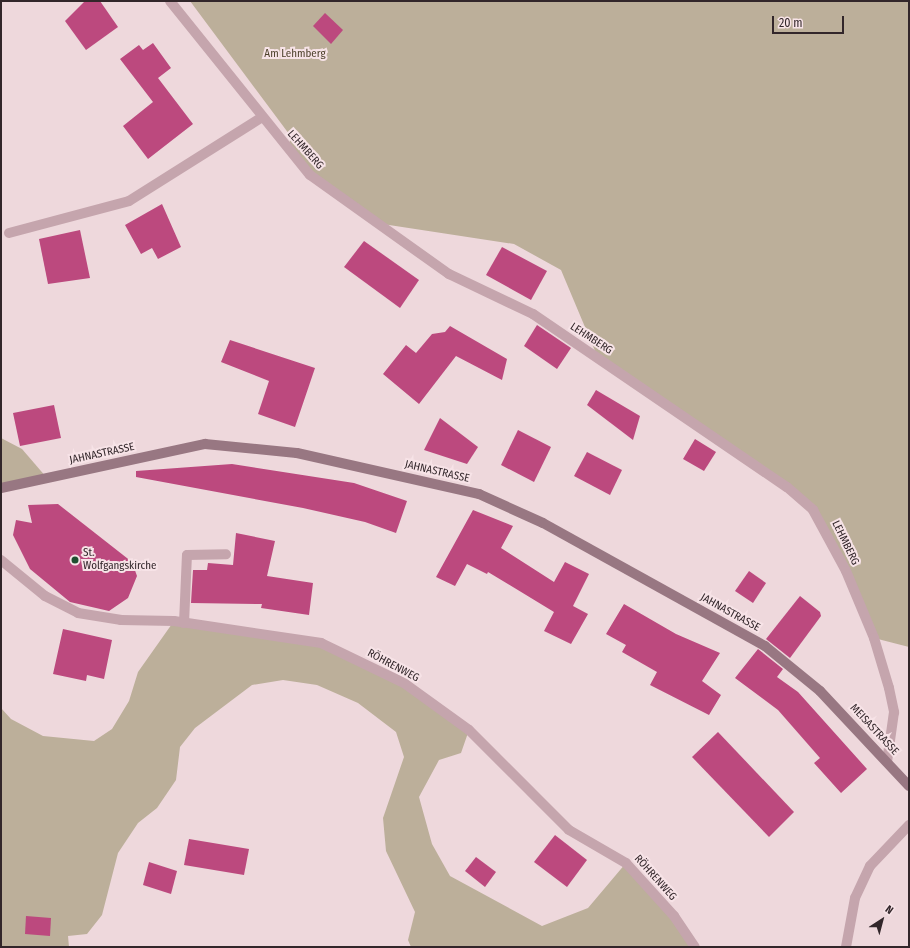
<!DOCTYPE html>
<html>
<head>
<meta charset="utf-8">
<style>
	body { margin:0 }
	#map { position:relative; width:910px; height:948px; overflow:hidden; background:#eed8dc; font-family:"Fira Sans Condensed",sans-serif }
	div>[style] { position:absolute }
	[style*='--x'] { left:calc(var(--x)*1px); top:calc(var(--y)*1px); width:calc(var(--w)*1px); rotate:calc(var(--a)*1deg) }
	.green>* { inset:0; background:#bcaf9a }
	.building>* { inset:0; background:#bc497e }
	.lane>* { height:10px; margin:-5px; padding:0 5px; transform-origin:5px; border-radius:5px; background:#c5a5ad }
	.street>* { height:10px; margin:-5px; padding:0 5px; transform-origin:5px; border-radius:5px; background:#c5a5ad }
	.secondary>* { height:10px; margin:-5px; padding:0 5px; transform-origin:5px; border-radius:5px; background:#987782 }
	.dots>* { width:11px; height:11px; translate:-50% -50%; box-sizing:border-box; border:2px solid #f7e3e7; border-radius:50% }
	span { translate:-50% -50%; white-space:nowrap; text-align:center; line-height:1.15; -webkit-text-stroke:4px #f7e3e7; paint-order:stroke }
	.park-label { font-size:11px; color:#4e422c }
	.street-label { font-size:11px; color:#32262a }
	.poi-label { font-size:11px; color:#32262a }
	.left { translate:0 -50%; text-align:left }
	.frame { position:absolute; inset:0; border:2px solid #32262a; pointer-events:none }
	.north { position:absolute; left:862px; top:900px; width:40px; height:40px; -webkit-text-stroke:3px #f7e3e7; paint-order:stroke; rotate:36deg; font-size:11px; font-weight:700; line-height:16px; text-align:center; color:#32262a }
	.north::after { content:''; display:block; margin:auto; width:14px; height:18px; background:#32262a; clip-path:polygon(50% 0,100% 100%,50% 72%,0 100%) }
	.scale { position:absolute; left:772px; top:16px; width:72px; height:18px; box-sizing:border-box; border:2px solid #32262a; border-top:0; padding-left:5px; font-size:12px; line-height:14px; white-space:nowrap; color:#32262a; -webkit-text-stroke:3px #f7e3e7; paint-order:stroke }
</style>
</head>
<body>
<div id="map">
	<div class="green">
		<i style="clip-path:polygon(190px 1px,909px 1px,909px 647px,874px 638px,813px 510px,598px 358px,561px 270px,514px 244px,376px 223px,310px 175px,286px 147px,292px 138px)"></i>
		<i style="clip-path:polygon(1px 438px,22px 449px,47px 478px,1px 488px)"></i>
		<i style="clip-path:polygon(174px 621px,321px 643px,404px 683px,469px 730px,461px 753px,439px 760px,419px 797px,432px 844px,450px 876px,542px 926px,588px 908px,626px 863px,695px 947px,411px 947px,408px 940px,415px 912px,386px 851px,383px 818px,404px 757px,396px 732px,358px 703px,317px 685px,283px 680px,252px 685px,195px 728px,180px 747px,176px 780px,157px 808px,138px 823px,118px 853px,102px 915px,87px 934px,68px 936px,69px 947px,1px 947px,1px 708px,11px 719px,43px 736px,94px 741px,112px 729px,129px 701px,138px 672px)"></i>
	</div>
	<div class="building">
		<i style="clip-path:polygon(85px 1px,100px 1px,118px 27px,86px 50px,65px 21px)"></i>
		<i style="clip-path:polygon(325px 13px,343px 30px,331px 44px,313px 26px)"></i>
		<i style="clip-path:polygon(153px 43px,171px 68px,158px 78px,193px 124px,148px 159px,123px 126px,153px 102px,120px 59px,139px 45px,143px 50px)"></i>
		<i style="clip-path:polygon(162px 204px,181px 247px,158px 259px,152px 248px,141px 254px,125px 225px)"></i>
		<i style="clip-path:polygon(80px 230px,90px 278px,48px 284px,39px 239px)"></i>
		<i style="clip-path:polygon(364px 241px,419px 280px,400px 308px,344px 267px)"></i>
		<i style="clip-path:polygon(502px 247px,547px 271px,531px 300px,486px 275px)"></i>
		<i style="clip-path:polygon(537px 325px,571px 348px,557px 369px,524px 346px)"></i>
		<i style="clip-path:polygon(450px 326px,507px 359px,502px 380px,456px 356px,419px 404px,383px 374px,406px 345px,416px 353px,432px 334px,445px 332px)"></i>
		<i style="clip-path:polygon(230px 340px,315px 368px,295px 427px,258px 414px,269px 381px,221px 362px)"></i>
		<i style="clip-path:polygon(596px 390px,640px 416px,633px 440px,587px 405px)"></i>
		<i style="clip-path:polygon(54px 405px,61px 438px,20px 446px,13px 413px)"></i>
		<i style="clip-path:polygon(440px 418px,478px 447px,467px 464px,424px 450px)"></i>
		<i style="clip-path:polygon(518px 430px,551px 447px,534px 482px,501px 465px)"></i>
		<i style="clip-path:polygon(695px 439px,716px 452px,704px 471px,683px 459px)"></i>
		<i style="clip-path:polygon(587px 452px,622px 470px,610px 495px,574px 476px)"></i>
		<i style="clip-path:polygon(232px 464px,354px 483px,407px 501px,396px 533px,365px 522px,303px 508px,136px 477px,136px 471px)"></i>
		<i style="clip-path:polygon(58px 504px,132px 562px,137px 576px,128px 598px,109px 611px,70px 602px,30px 569px,13px 535px,16px 520px,32px 523px,28px 505px)"></i>
		<i style="clip-path:polygon(473px 510px,513px 526px,501px 548px,554px 582px,565px 562px,589px 574px,573px 606px,588px 614px,571px 644px,544px 631px,554px 612px,488px 572px,487px 574px,467px 564px,455px 586px,436px 577px)"></i>
		<i style="clip-path:polygon(236px 533px,275px 541px,267px 576px,313px 583px,309px 615px,261px 608px,262px 604px,191px 603px,193px 570px,207px 570px,208px 563px,233px 565px)"></i>
		<i style="clip-path:polygon(749px 571px,766px 583px,753px 603px,735px 591px)"></i>
		<i style="clip-path:polygon(800px 596px,820px 612px,821px 616px,790px 658px,766px 639px)"></i>
		<i style="clip-path:polygon(624px 604px,676px 634px,720px 653px,702px 681px,721px 695px,709px 715px,650px 685px,657px 672px,622px 652px,626px 645px,606px 634px)"></i>
		<i style="clip-path:polygon(63px 629px,112px 640px,104px 679px,87px 675px,86px 681px,53px 674px)"></i>
		<i style="clip-path:polygon(758px 649px,783px 669px,777px 677px,798px 692px,867px 769px,841px 793px,814px 763px,820px 758px,778px 710px,735px 678px)"></i>
		<i style="clip-path:polygon(718px 732px,794px 812px,769px 837px,692px 757px)"></i>
		<i style="clip-path:polygon(555px 835px,587px 860px,567px 887px,534px 862px)"></i>
		<i style="clip-path:polygon(189px 839px,249px 849px,244px 875px,184px 865px)"></i>
		<i style="clip-path:polygon(476px 857px,496px 872px,485px 887px,465px 871px)"></i>
		<i style="clip-path:polygon(149px 862px,177px 871px,171px 894px,143px 885px)"></i>
		<i style="clip-path:polygon(26px 916px,51px 918px,50px 936px,25px 934px)"></i>
	</div>
	<div class="lane">
		<i style="--x:9;--y:233;--w:124;--a:-14.9"></i>
		<i style="--x:129;--y:201;--w:156;--a:-32.2"></i>
		<i style="--x:1;--y:560;--w:57;--a:39.3"></i>
		<i style="--x:45;--y:596;--w:37;--a:27"></i>
		<i style="--x:78;--y:613;--w:44;--a:9.2"></i>
		<i style="--x:121;--y:620;--w:53;--a:1.1"></i>
		<i style="--x:174;--y:621;--w:149;--a:8.5"></i>
		<i style="--x:321;--y:643;--w:92;--a:25.7"></i>
		<i style="--x:404;--y:683;--w:80;--a:35.9"></i>
		<i style="--x:469;--y:730;--w:141;--a:45"></i>
		<i style="--x:569;--y:830;--w:66;--a:30.1"></i>
		<i style="--x:626;--y:863;--w:72;--a:47.8"></i>
		<i style="--x:674;--y:916;--w:37;--a:56"></i>
		<i style="--x:184;--y:623;--w:68;--a:-87.5"></i>
		<i style="--x:187;--y:555;--w:39;--a:-1"></i>
	</div>
	<div class="street">
		<i style="--x:170;--y:1;--w:223;--a:51.2"></i>
		<i style="--x:310;--y:175;--w:171;--a:35.5"></i>
		<i style="--x:449;--y:274;--w:93;--a:25.5"></i>
		<i style="--x:533;--y:314;--w:307;--a:34.3"></i>
		<i style="--x:787;--y:487;--w:35;--a:41"></i>
		<i style="--x:813;--y:510;--w:69;--a:61.6"></i>
		<i style="--x:846;--y:571;--w:73;--a:67.3"></i>
		<i style="--x:874;--y:638;--w:52;--a:73.3"></i>
		<i style="--x:889;--y:688;--w:25;--a:78"></i>
		<i style="--x:894;--y:712;--w:50;--a:98"></i>
		<i style="--x:846;--y:947;--w:50;--a:-79.6"></i>
		<i style="--x:855;--y:898;--w:35;--a:-65"></i>
		<i style="--x:870;--y:866;--w:57;--a:-46.4"></i>
	</div>
	<div class="secondary">
		<i style="--x:1;--y:488;--w:209;--a:-12.2"></i>
		<i style="--x:205;--y:444;--w:92;--a:5.6"></i>
		<i style="--x:297;--y:453;--w:187;--a:12.7"></i>
		<i style="--x:479;--y:494;--w:70;--a:24.4"></i>
		<i style="--x:543;--y:523;--w:254;--a:29"></i>
		<i style="--x:765;--y:646;--w:71;--a:39.3"></i>
		<i style="--x:820;--y:691;--w:130;--a:46.9"></i>
	</div>
	<div class="dots">
		<i style="left:75px;top:560px;background:#1f4f30"></i>
	</div>
	<div class="park-label">
		<span style="left:295px;top:54px">Am Lehmberg</span>
	</div>
	<div class="street-label">
		<span style="left:305px;top:150px;rotate:48deg">LEHMBERG</span>
		<span style="left:591px;top:339px;rotate:33deg">LEHMBERG</span>
		<span style="left:102px;top:454px;rotate:-12deg">JAHNASTRASSE</span>
		<span style="left:437px;top:472px;rotate:13deg">JAHNASTRASSE</span>
		<span style="left:845px;top:543px;rotate:64deg">LEHMBERG</span>
		<span style="left:730px;top:613px;rotate:29deg">JAHNASTRASSE</span>
		<span style="left:393px;top:666px;rotate:28deg">RÖHRENWEG</span>
		<span style="left:874px;top:730px;rotate:47deg">MEISASTRASSE</span>
		<span style="left:655px;top:878px;rotate:48deg">RÖHRENWEG</span>
	</div>
	<div class="poi-label">
		<span class="left" style="left:83px;top:560px">St.<br>Wolfgangskirche</span>
	</div>
	<div class="frame"></div>
	<div class="north">N</div>
	<div class="scale">20 m</div>
</div>
</body>
</html>
